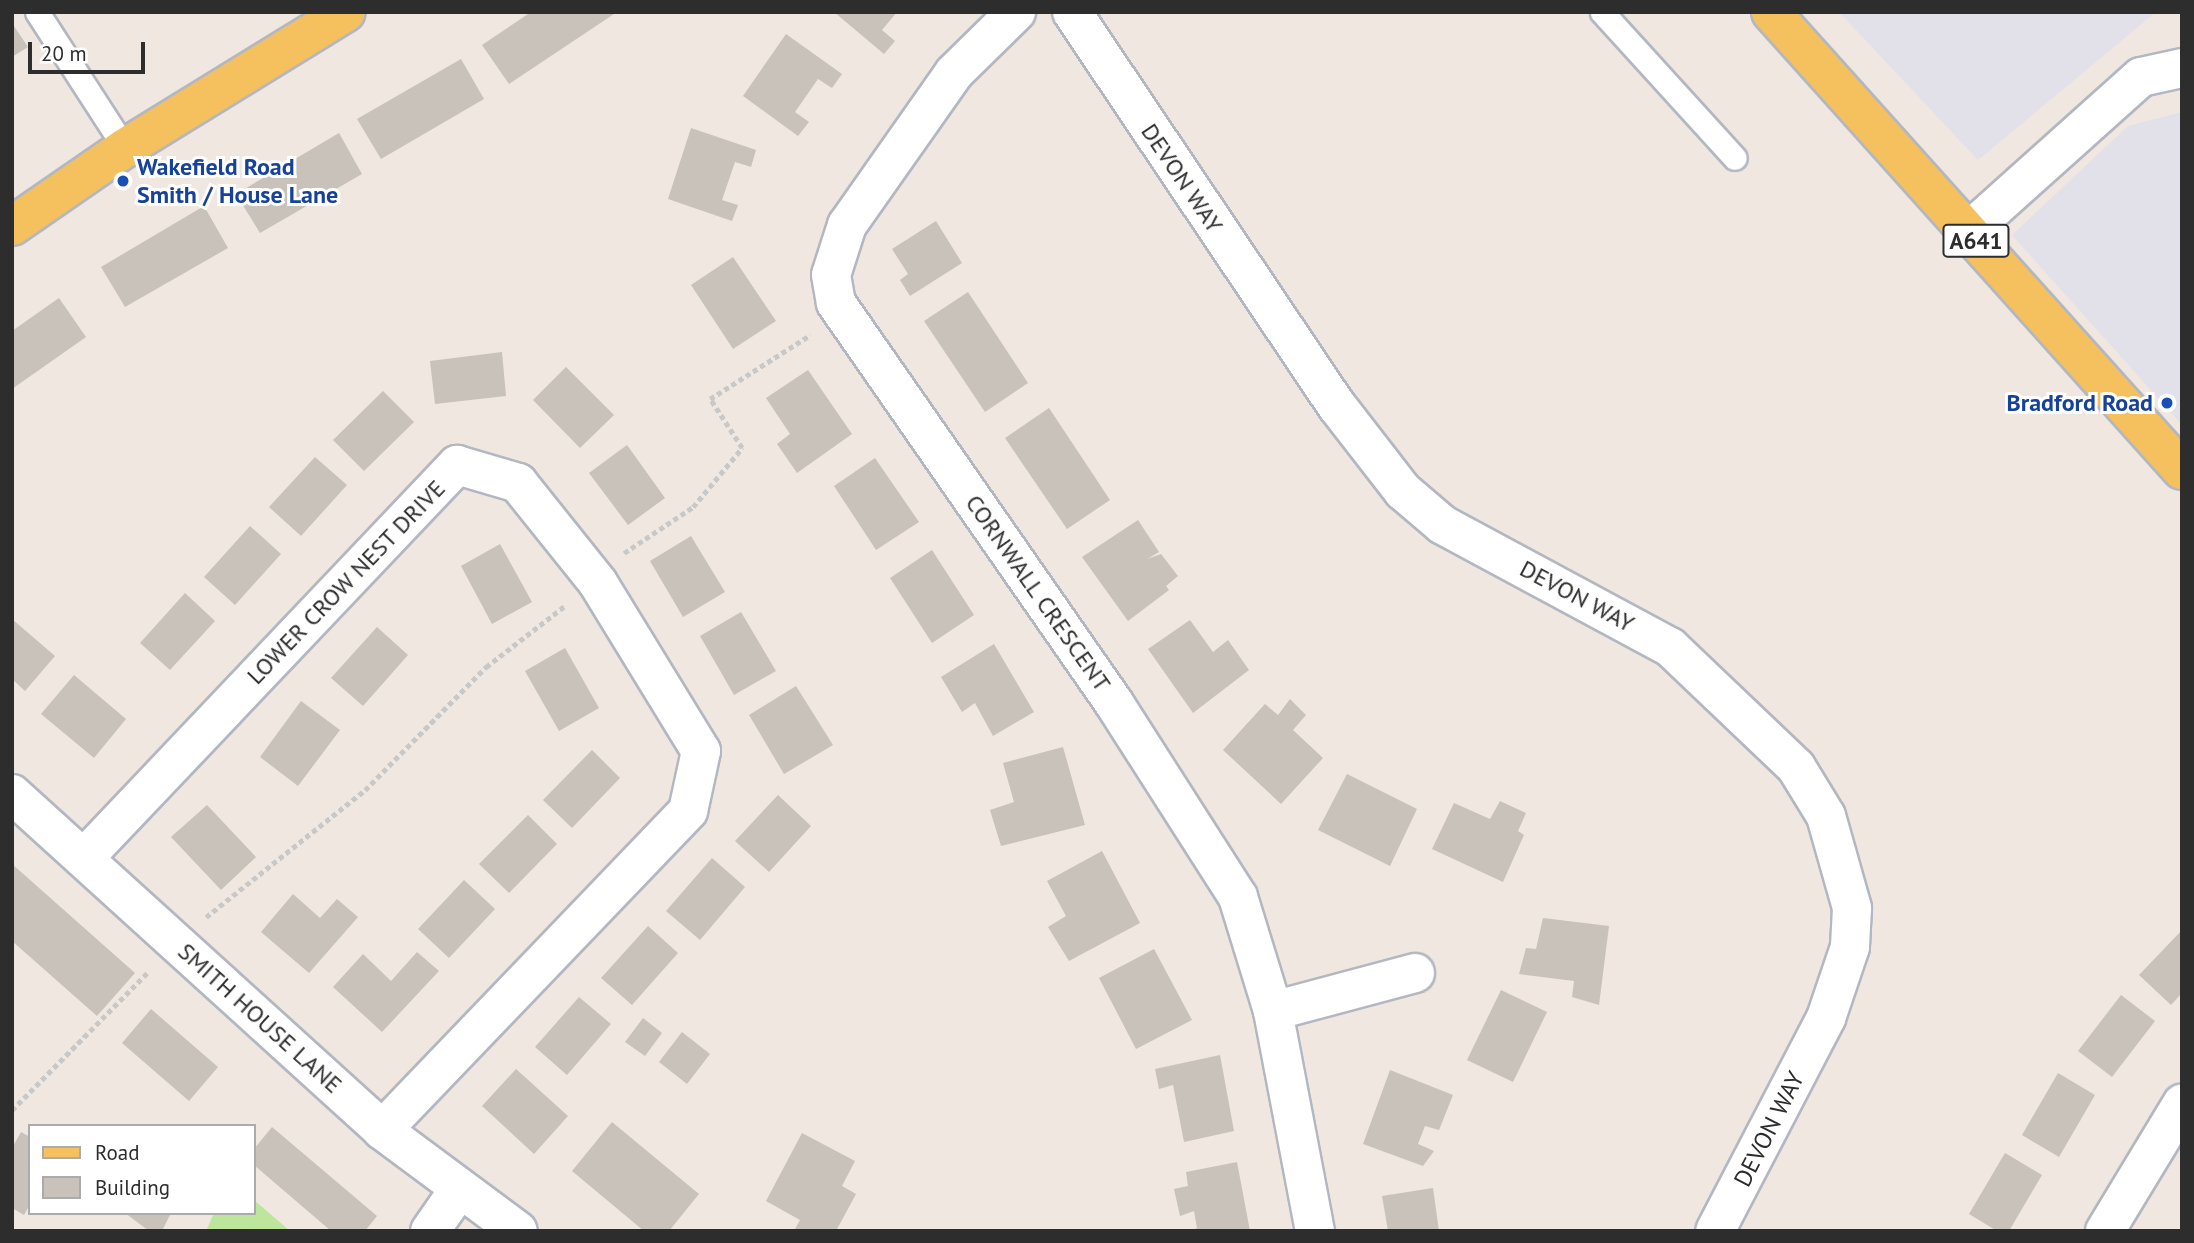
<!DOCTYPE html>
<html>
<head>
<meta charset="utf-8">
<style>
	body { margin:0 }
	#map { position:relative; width:2194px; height:1243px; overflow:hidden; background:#efe7e0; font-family:"PT Sans",sans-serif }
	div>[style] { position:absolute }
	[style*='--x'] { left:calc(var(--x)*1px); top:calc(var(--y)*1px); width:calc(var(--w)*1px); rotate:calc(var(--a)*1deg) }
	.industrial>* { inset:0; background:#e2e0e8 }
	.green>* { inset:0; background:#bde69c }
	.building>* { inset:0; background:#c8c2bb }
	.path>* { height:4.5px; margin-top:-2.25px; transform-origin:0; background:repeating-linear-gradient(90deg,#c8c8c8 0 5px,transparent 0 8.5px) }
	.roads { filter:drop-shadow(2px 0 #b3b7c1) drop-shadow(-2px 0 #b3b7c1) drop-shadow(0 2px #b3b7c1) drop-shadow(0 -2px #b3b7c1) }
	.lane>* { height:23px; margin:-11.5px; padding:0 11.5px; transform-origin:11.5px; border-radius:11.5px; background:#fff }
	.street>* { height:38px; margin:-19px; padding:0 19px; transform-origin:19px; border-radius:19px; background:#fff }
	.primary>* { height:38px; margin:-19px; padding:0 19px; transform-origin:19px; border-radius:19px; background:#f5c15f }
	.dots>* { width:19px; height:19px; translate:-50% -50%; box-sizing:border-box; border:4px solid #fff; border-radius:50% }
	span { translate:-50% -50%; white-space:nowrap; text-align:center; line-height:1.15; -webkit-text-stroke:6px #fff; paint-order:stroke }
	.shield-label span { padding:2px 5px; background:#fff; border:2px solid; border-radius:5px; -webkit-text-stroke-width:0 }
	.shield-label { font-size:23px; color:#2d2d2d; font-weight:700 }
	.transit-label { font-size:24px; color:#164399; font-weight:700 }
	.left { translate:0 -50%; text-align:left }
	.right { translate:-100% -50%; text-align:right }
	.street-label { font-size:24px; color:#2d2d2d }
	.frame { position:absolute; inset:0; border:14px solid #2d2d2d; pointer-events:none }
	.legend { position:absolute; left:28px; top:1124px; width:228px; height:91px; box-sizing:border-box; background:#fff; border:2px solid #ababab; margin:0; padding:9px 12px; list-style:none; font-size:21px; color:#2d2d2d }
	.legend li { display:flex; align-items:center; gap:14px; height:35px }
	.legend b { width:35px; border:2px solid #ababab }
	.scale { position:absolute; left:28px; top:42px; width:117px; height:32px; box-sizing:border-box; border:4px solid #2d2d2d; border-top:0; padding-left:9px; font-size:21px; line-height:24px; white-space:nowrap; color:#2d2d2d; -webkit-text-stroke:5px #fff; paint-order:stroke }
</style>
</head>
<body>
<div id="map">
	<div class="industrial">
		<i style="clip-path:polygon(1839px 12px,2156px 12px,1978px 160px)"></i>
		<i style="clip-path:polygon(2182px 112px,2182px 425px,2012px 235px,2128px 126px)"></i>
	</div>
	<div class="green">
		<i style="clip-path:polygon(254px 1200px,290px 1231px,206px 1231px,214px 1213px,254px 1213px)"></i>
	</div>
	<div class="building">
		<i style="clip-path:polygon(531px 12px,617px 12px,509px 84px,482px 45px)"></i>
		<i style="clip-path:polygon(834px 12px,897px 12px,882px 30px,895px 41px,884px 54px)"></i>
		<i style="clip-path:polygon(12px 23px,28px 47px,12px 57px)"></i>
		<i style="clip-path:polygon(786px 34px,842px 74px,832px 88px,818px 79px,795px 112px,809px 122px,798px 136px,743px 96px)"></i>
		<i style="clip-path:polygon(461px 59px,484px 99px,381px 159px,357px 119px)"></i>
		<i style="clip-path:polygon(691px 128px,756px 150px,751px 167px,735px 162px,722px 200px,738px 205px,732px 221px,668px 199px)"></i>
		<i style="clip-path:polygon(339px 133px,362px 174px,260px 233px,236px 194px)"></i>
		<i style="clip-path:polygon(204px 206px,228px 248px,125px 307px,101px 267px)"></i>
		<i style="clip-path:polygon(936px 221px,962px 263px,910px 296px,900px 280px,908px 274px,892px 249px)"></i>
		<i style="clip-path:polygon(733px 257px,776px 321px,733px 349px,691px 285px)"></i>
		<i style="clip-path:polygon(968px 292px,1028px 383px,985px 412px,924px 321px)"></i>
		<i style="clip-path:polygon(59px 298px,86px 337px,12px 389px,12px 331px)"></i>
		<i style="clip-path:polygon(502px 352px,506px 396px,435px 404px,430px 361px)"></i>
		<i style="clip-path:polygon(566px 367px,614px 415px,580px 448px,533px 400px)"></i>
		<i style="clip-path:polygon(808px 370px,852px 434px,797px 473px,777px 444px,790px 434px,766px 398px)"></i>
		<i style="clip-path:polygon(383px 391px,414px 422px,364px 471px,333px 440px)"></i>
		<i style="clip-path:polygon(1049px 408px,1110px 500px,1067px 529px,1005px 438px)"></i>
		<i style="clip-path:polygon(627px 445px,665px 498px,628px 525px,589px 473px)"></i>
		<i style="clip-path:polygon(315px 457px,347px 485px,301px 536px,269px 507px)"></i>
		<i style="clip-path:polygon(875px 458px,919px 522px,876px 550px,834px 486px)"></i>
		<i style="clip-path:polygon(1138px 520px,1159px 552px,1147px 559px,1161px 554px,1178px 576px,1166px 586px,1169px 590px,1128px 621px,1082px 557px)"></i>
		<i style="clip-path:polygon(250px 526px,281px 554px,235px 605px,204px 577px)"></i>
		<i style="clip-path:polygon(691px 536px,725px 592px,683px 617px,650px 561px)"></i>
		<i style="clip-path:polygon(500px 544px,532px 602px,492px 624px,461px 566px)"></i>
		<i style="clip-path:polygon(932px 550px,974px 615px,932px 643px,890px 578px)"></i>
		<i style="clip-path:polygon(185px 593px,215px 621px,170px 670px,140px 643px)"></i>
		<i style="clip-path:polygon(741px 612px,776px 671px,734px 695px,700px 636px)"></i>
		<i style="clip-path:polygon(12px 619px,55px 656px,25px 691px,12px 679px)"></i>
		<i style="clip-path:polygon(1190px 620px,1213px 652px,1228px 640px,1249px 670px,1193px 713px,1148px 649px)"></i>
		<i style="clip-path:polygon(377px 627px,408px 655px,363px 706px,331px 678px)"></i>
		<i style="clip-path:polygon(994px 644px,1034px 712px,993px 736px,975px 703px,962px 712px,941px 677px)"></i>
		<i style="clip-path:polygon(565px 648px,599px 708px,559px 731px,525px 671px)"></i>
		<i style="clip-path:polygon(74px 675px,126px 719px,94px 758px,41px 714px)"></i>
		<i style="clip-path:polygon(796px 686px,833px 745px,784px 774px,749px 715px)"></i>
		<i style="clip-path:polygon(1290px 699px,1306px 715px,1293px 730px,1323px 758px,1281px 804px,1223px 750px,1265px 704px,1278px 715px)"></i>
		<i style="clip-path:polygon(301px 701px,340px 730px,298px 786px,260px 757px)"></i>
		<i style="clip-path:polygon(1063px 747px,1085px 825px,1001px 846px,990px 810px,1014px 802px,1003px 763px)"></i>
		<i style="clip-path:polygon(592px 750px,620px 778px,572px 828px,543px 800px)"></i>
		<i style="clip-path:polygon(1347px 774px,1417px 809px,1390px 866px,1318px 830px)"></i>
		<i style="clip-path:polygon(778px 795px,811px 826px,769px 872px,735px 841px)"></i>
		<i style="clip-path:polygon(1500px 801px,1526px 813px,1518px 831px,1524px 835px,1503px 882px,1432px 849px,1454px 803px,1490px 819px)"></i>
		<i style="clip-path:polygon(207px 805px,256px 857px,221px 890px,171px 837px)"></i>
		<i style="clip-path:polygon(528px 815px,557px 844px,509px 893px,479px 864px)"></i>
		<i style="clip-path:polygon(1102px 851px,1140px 923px,1069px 961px,1048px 927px,1066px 916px,1047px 881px)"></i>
		<i style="clip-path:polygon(712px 858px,745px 887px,700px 940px,666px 911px)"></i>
		<i style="clip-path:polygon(12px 864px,135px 973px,97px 1016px,12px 941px)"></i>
		<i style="clip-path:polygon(464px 880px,495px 909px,449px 958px,418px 929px)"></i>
		<i style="clip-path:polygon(293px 894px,320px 918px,337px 899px,358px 917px,309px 973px,261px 932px)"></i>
		<i style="clip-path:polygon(1543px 918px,1609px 926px,1599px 1005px,1572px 997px,1574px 981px,1519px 974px,1526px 948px,1536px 949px)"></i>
		<i style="clip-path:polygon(648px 926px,678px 953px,632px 1005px,601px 978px)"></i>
		<i style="clip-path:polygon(2182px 930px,2182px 993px,2171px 1005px,2139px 975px)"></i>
		<i style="clip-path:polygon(1154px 949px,1192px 1020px,1136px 1049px,1099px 978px)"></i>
		<i style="clip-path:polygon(417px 952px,439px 971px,382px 1032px,333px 987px,363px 954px,391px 981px)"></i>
		<i style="clip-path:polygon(1501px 990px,1547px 1012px,1513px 1082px,1467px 1060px)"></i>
		<i style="clip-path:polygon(2121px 995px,2155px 1021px,2112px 1077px,2078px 1051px)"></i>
		<i style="clip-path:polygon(579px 997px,611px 1024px,567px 1075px,535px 1047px)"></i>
		<i style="clip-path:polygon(151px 1009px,218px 1067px,189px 1101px,122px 1043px)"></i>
		<i style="clip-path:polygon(643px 1018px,662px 1033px,645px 1056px,625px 1042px)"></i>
		<i style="clip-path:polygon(682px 1032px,710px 1054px,687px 1084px,659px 1062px)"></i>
		<i style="clip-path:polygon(1220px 1055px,1234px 1131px,1184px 1142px,1173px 1085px,1159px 1089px,1155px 1069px)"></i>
		<i style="clip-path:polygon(516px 1069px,568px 1116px,534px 1154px,482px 1106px)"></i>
		<i style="clip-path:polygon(1390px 1070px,1453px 1095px,1439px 1130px,1425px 1126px,1418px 1144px,1434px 1151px,1423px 1166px,1363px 1144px)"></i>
		<i style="clip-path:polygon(2058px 1073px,2095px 1095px,2059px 1157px,2022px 1135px)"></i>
		<i style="clip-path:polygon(612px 1122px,699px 1194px,669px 1231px,644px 1231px,572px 1171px)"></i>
		<i style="clip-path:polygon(272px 1127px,377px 1216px,365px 1231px,331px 1231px,254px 1165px,254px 1149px)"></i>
		<i style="clip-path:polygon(21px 1132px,30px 1137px,30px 1204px,24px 1215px,12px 1208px,12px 1148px)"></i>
		<i style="clip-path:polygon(802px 1133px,855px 1161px,842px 1186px,856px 1194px,836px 1231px,794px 1231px,800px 1220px,766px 1201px)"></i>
		<i style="clip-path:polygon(2005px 1153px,2042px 1175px,2009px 1231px,1997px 1231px,1969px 1214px)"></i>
		<i style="clip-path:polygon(1237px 1162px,1250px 1231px,1190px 1231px,1197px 1228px,1194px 1211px,1180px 1216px,1174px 1189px,1188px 1186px,1186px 1172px)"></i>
		<i style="clip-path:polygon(1433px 1188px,1439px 1231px,1388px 1231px,1382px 1196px)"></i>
		<i style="clip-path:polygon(125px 1213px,171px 1213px,162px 1231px,149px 1231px)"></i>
	</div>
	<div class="path">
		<i style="--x:624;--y:553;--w:83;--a:-33.7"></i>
		<i style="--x:693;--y:507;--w:77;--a:-50.3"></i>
		<i style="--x:742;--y:448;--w:59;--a:-123.1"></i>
		<i style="--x:710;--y:399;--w:119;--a:-32.6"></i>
		<i style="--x:206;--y:917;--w:203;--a:-38.6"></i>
		<i style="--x:365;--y:790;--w:173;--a:-45.5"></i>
		<i style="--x:486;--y:667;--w:101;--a:-37.8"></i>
		<i style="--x:12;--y:1110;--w:195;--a:-45.4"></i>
	</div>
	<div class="roads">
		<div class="lane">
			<i style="--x:37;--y:12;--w:162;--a:57.1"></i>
			<i style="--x:1602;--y:12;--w:197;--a:47.7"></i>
		</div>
		<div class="street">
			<i style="--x:1016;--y:12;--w:87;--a:135.5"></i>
			<i style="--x:954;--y:73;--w:186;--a:125.1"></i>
			<i style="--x:847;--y:225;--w:52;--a:107.7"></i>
			<i style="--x:831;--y:275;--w:28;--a:80"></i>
			<i style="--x:836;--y:303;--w:487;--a:55.2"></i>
			<i style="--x:1114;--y:703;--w:230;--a:57.4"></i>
			<i style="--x:1238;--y:897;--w:119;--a:72.9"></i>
			<i style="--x:1273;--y:1011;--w:224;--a:79.2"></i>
			<i style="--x:1072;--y:12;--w:475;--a:56.1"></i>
			<i style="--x:1337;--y:406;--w:108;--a:52.2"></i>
			<i style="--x:1403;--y:491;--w:52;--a:40.4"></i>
			<i style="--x:1443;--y:525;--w:258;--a:28.3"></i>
			<i style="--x:1670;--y:647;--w:174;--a:43.6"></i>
			<i style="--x:1796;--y:767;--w:57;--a:58.5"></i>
			<i style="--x:1826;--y:816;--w:96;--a:74.2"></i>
			<i style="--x:1852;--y:908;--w:39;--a:93"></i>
			<i style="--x:1850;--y:947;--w:75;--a:108.7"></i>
			<i style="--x:1826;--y:1018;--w:240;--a:117.5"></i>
			<i style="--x:1968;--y:232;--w:232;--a:-41.9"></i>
			<i style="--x:2141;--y:77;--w:42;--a:-12.4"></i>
			<i style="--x:12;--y:794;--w:500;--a:42.2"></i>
			<i style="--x:382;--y:1130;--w:169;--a:36.6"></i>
			<i style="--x:84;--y:858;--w:542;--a:-46.5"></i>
			<i style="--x:457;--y:465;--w:64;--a:16.4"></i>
			<i style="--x:518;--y:483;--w:128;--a:51.3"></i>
			<i style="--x:598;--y:583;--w:197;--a:58.5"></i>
			<i style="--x:701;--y:751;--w:61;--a:102.2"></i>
			<i style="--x:688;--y:811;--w:442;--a:133.8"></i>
			<i style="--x:1273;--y:1011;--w:147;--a:-15"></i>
			<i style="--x:430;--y:1231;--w:52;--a:-55.1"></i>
			<i style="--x:2105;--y:1231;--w:149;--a:-58.8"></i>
		</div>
		<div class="primary">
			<i style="--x:1771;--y:12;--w:615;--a:48.1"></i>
			<i style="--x:12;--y:226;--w:137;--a:-34.6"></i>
			<i style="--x:125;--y:148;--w:259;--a:-31.6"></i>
		</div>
	</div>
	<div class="dots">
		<i style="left:123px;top:181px;background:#1a4fb4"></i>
		<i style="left:2167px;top:403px;background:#1a4fb4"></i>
	</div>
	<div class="shield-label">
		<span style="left:1976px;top:241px">A641</span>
	</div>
	<div class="transit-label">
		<span class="left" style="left:137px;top:181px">Wakefield Road<br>Smith / House Lane</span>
		<span class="right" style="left:2153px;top:403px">Bradford Road</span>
	</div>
	<div class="street-label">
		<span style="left:1182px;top:178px;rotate:56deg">DEVON WAY</span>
		<span style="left:346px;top:582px;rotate:-46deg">LOWER CROW NEST DRIVE</span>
		<span style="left:1038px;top:593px;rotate:55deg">CORNWALL CRESCENT</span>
		<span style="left:1577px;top:596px;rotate:28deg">DEVON WAY</span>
		<span style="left:260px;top:1018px;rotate:42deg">SMITH HOUSE LANE</span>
		<span style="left:1769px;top:1129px;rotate:-63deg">DEVON WAY</span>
	</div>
	<div class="frame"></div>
	<ul class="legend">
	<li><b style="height:9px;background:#f5c15f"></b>Road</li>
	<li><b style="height:19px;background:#c8c2bb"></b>Building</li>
	</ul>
	<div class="scale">20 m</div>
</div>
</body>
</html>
